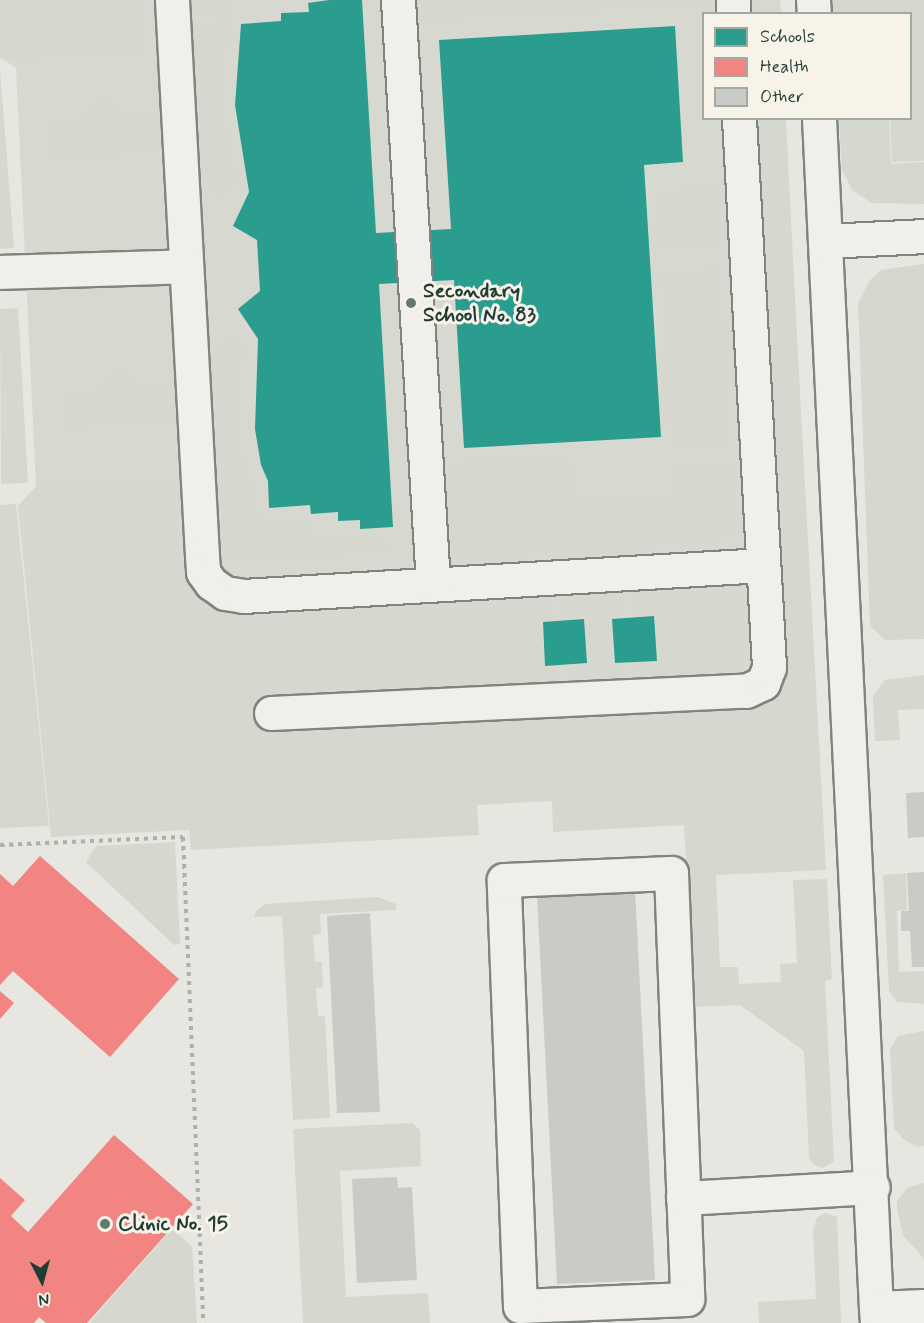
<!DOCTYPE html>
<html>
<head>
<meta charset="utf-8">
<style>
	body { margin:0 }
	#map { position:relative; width:924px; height:1323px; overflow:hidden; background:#e7e6e0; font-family:Mynerve,sans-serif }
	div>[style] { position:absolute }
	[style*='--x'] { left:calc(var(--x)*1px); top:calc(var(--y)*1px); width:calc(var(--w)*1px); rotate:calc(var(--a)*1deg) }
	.built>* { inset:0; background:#d7d9d0 }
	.green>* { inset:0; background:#d6d8cf }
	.schools>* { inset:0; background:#2a9d8f }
	.health>* { inset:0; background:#f28482 }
	.building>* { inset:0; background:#cacbc6 }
	.path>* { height:4px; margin-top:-2px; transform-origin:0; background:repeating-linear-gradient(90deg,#aeb0ac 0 4.5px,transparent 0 9px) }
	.roads { filter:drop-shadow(2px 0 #7e847f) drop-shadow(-2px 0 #7e847f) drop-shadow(0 2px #7e847f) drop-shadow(0 -2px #7e847f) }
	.minor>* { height:33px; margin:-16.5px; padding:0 16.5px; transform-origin:16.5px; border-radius:16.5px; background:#f0efeb }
	.dots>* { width:16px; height:16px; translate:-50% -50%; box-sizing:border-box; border:3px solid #f7f3e8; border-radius:50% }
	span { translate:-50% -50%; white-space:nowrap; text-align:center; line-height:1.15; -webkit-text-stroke:6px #f7f3e8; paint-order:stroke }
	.poi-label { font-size:21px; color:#1f3d34; font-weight:700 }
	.left { translate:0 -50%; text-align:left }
	.legend { position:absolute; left:702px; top:12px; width:210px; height:108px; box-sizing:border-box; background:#f7f3e8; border:2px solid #a1aaa0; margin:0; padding:8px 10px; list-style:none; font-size:18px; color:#1f3d34 }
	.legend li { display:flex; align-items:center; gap:12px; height:30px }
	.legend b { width:30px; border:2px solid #a1aaa0 }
	.north { position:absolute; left:12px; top:1251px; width:60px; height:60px; -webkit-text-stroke:4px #f7f3e8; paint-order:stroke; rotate:174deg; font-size:16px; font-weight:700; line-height:24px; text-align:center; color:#1f3d34 }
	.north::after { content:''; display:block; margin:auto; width:21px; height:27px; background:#1f3d34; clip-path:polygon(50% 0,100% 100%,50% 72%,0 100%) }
</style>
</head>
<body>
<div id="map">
	<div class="built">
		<i style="clip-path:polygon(0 0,780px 0,781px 13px,704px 14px,704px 118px,786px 119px,819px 778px,51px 816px,18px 506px,36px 486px,16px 68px,0 57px)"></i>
	</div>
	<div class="green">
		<i style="clip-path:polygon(0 0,139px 0,142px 49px,0 59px)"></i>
		<i style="clip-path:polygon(193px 0,230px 0,231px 10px,194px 13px)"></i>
		<i style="clip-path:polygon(418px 0,710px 0,710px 2px,419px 19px)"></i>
		<i style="clip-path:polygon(832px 0,924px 0,924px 161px,892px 162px,890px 119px,910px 118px,910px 14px,833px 13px)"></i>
		<i style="clip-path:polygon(228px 23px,229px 46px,222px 46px,223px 69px,216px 70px,219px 124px,227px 132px,229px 170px,235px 176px,218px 194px,200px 176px,192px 32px,194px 25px)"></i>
		<i style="clip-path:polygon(0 69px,14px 248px,0 249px)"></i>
		<i style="clip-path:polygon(104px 99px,131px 120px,161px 118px,163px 150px,54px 156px,52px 124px,78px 123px)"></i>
		<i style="clip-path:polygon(758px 119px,785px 119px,826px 870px,716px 875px,720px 967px,738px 967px,739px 984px,781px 982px,780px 964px,797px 963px,793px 880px,827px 879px,832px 979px,825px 981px,834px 1161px,823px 1168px,814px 1165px,809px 1158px,804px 1051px,740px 1005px,694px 1007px,684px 825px,553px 832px,552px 801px,477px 805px,479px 835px,191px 850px,189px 830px,51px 837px,18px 506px,37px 487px,175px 481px,179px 561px,186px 584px,201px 600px,222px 613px,245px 616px,551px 601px,552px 619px,540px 620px,542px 667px,554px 667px,555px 681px,256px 695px,257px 732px,771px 703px,786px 680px)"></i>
		<i style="clip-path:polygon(839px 119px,889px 119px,891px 164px,924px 162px,924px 204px,872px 203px,853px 191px,842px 170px)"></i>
		<i style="clip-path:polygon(713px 190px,716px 243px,661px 247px,658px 193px)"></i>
		<i style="clip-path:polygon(924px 264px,924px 639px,885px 640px,870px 626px,858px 303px,870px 280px,881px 270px)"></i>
		<i style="clip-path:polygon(717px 271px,728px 442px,673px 446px,663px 274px)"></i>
		<i style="clip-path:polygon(18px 308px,28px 483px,1px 484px,0 309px)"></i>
		<i style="clip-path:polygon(233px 336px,245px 351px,237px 358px,239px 396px,233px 404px,236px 459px,243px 459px,245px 482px,252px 482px,254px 505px,220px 507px,216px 500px,208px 358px)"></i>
		<i style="clip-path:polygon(121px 372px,140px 389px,175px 388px,177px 420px,68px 425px,66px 394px,101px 392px)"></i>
		<i style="clip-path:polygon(568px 457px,571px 503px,676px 497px,674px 471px,729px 467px,731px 528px,712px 541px,452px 557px,447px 465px)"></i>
		<i style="clip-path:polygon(16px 504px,49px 826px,0 828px,0 505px)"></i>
		<i style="clip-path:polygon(258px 516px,259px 528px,305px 526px,306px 542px,384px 537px,385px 550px,230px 559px,223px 551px,221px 519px)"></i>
		<i style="clip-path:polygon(729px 592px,740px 600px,742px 651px,735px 665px,714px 672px,640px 676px,639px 663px,659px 662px,656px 614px,637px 614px,636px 596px)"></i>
		<i style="clip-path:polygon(620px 597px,622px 615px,610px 616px,612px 664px,624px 664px,625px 677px,571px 680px,570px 666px,588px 665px,586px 617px,567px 618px,567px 600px)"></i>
		<i style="clip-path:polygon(924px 675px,924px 709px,898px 710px,900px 740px,875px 741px,873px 697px,884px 680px)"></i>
		<i style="clip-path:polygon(175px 842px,180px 944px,174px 945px,86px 862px,96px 846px)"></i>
		<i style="clip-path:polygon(906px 873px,907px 910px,897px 911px,899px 972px,924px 971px,924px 1004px,897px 1002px,889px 991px,883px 875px)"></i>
		<i style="clip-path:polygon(378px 897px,396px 904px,396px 910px,320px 914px,321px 934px,313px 935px,315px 962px,322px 962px,323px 987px,316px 988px,318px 1016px,325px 1016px,330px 1118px,293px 1120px,282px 916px,254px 917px,256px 911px,265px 904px)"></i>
		<i style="clip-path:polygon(924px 1031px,924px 1146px,918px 1147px,904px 1140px,894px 1128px,890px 1050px,898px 1036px)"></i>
		<i style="clip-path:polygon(412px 1123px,420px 1130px,421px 1166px,340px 1171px,346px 1297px,428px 1293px,430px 1323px,303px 1323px,293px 1129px)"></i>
		<i style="clip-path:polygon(924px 1183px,924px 1259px,903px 1235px,897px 1208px,897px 1201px,907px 1188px)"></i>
		<i style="clip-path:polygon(825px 1213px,837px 1217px,841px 1323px,759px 1323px,758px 1302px,816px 1299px,813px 1229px,817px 1218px)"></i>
		<i style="clip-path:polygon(172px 1229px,192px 1246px,197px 1323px,89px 1323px)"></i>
	</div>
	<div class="schools">
		<i style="clip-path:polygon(329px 0,362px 0,376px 233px,451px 229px,439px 40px,675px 26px,683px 162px,644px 165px,661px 437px,464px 448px,454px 280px,379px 284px,393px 527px,360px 529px,360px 520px,338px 521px,338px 512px,311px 514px,310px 505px,269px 508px,268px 481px,261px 465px,255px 429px,258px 339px,238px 309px,260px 291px,257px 240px,233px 226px,249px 192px,235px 105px,241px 24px,281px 21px,281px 13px,309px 12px,308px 3px)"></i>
		<i style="clip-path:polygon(654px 616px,657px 661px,615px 663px,612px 619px)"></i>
		<i style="clip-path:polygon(584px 619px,587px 663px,545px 666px,543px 622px)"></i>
	</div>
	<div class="health">
		<i style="clip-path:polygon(40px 856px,179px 979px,110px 1057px,13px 971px,0 985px,0 874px,13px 886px)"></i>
		<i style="clip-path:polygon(0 991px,14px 1003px,0 1019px)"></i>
		<i style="clip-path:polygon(114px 1135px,193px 1204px,87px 1323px,46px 1323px,39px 1317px,34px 1323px,0 1323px,0 1178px,25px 1200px,11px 1216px,28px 1232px)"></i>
	</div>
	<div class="building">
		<i style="clip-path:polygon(924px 792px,924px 837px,908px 838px,906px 793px)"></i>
		<i style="clip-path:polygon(924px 872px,924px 967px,912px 967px,910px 931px,901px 931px,901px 911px,909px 911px,907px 873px)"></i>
		<i style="clip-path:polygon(635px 890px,655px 1280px,557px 1284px,537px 896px)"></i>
		<i style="clip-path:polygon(370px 913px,380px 1112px,337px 1113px,327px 916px)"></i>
		<i style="clip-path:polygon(397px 1177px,398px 1188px,412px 1187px,417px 1280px,357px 1283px,352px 1179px)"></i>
	</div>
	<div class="path">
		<i style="--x:0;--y:845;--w:183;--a:-2.5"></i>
		<i style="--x:183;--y:837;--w:486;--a:87.6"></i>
	</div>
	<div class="roads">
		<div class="minor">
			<i style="--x:172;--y:0;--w:557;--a:86.91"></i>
			<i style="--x:202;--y:556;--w:16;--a:86"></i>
			<i style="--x:203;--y:572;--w:14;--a:54"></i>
			<i style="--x:211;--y:583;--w:17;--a:36"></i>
			<i style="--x:225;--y:593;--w:18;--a:9"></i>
			<i style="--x:243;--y:596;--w:521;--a:-3.41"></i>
			<i style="--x:398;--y:0;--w:585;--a:86.57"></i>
			<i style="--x:733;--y:0;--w:14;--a:90"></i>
			<i style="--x:813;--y:0;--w:14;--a:86"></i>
			<i style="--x:819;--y:118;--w:1191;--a:87.26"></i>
			<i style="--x:826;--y:241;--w:98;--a:-2.9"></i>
			<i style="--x:0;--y:272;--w:186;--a:-1.8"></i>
			<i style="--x:271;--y:713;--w:476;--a:-2.7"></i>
			<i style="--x:746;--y:691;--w:19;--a:-25"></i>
			<i style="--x:763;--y:683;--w:17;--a:-69"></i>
			<i style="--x:769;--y:667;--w:550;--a:-93.13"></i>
			<i style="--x:671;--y:873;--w:426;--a:87.8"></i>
			<i style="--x:687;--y:1299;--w:167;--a:177.6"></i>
			<i style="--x:520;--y:1306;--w:426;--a:-92.2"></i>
			<i style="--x:504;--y:880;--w:167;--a:-2.4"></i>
			<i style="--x:683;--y:1198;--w:190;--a:-3.3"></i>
			<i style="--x:877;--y:1323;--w:15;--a:-94"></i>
			<i style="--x:876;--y:1308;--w:48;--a:-2.4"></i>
		</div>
	</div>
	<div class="dots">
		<i style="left:411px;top:303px;background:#657870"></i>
		<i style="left:105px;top:1224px;background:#657870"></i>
	</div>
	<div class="poi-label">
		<span class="left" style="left:423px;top:303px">Secondary<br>School No. 83</span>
		<span class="left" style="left:118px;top:1224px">Clinic No. 15</span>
	</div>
	<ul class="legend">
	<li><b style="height:16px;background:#2a9d8f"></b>Schools</li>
	<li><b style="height:16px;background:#f28482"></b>Health</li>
	<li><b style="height:16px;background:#cacbc6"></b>Other</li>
	</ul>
	<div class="north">N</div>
</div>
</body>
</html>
